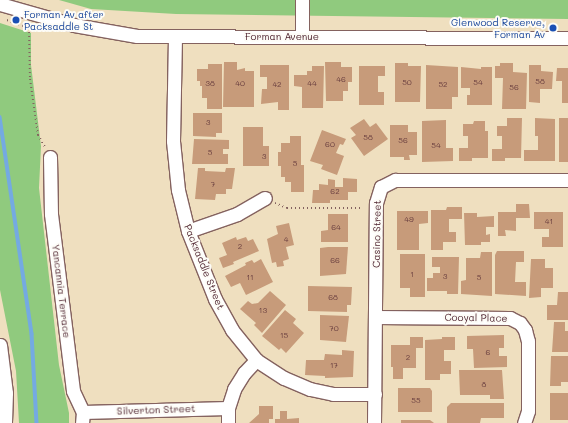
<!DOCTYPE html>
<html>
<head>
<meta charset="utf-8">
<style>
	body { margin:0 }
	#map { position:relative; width:568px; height:423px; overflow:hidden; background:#efdfbf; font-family:Mali,sans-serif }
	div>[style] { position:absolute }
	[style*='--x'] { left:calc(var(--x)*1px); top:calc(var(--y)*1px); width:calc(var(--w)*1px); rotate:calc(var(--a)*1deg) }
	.green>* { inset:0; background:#90ca7e }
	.stream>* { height:3.5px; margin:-1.75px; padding:0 1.75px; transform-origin:1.75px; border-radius:1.75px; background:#74aae2 }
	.building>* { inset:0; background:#c79b7a }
	.path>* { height:2px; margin-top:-1px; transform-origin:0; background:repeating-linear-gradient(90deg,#84625f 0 1px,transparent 0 4px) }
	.roads { filter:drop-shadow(1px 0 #84625f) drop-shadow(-1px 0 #84625f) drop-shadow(0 1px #84625f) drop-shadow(0 -1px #84625f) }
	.minor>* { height:13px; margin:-6.5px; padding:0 6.5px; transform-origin:6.5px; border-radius:6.5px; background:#fff }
	.dots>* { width:11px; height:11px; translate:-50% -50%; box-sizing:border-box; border:2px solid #fdfcf7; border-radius:50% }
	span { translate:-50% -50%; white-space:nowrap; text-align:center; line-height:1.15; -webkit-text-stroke:4px #fdfcf7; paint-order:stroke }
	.number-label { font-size:8px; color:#693e3f }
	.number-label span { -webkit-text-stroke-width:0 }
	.transit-label { font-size:10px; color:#164399 }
	.left { translate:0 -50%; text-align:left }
	.right { translate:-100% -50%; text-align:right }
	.street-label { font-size:10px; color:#4a1f2b }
</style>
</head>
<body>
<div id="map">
	<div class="green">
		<i style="clip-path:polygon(59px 0,568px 0,568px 19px,176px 14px,91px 9px)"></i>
		<i style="clip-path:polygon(0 23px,31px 33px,31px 65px,41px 146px,39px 188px,59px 365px,69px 413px,69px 423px,19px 423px,16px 371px,0 290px)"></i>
	</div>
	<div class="stream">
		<i style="--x:0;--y:117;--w:219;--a:81.6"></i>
		<i style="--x:32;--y:334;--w:89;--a:86.8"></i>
	</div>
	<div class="building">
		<i style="clip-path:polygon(224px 62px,237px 62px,237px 70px,245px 68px,245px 71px,254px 71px,254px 107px,223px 107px)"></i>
		<i style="clip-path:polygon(325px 62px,341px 62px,341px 67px,352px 67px,352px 82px,348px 82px,348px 91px,343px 91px,343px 101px,326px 101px)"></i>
		<i style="clip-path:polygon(395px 63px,408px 63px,408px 66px,421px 66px,420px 102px,395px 102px)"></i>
		<i style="clip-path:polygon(500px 63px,513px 63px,513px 72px,527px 73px,526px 109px,502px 109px,503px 78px,495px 78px,495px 66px,500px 66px)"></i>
		<i style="clip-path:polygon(208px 64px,222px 64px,222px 109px,207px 109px,207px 98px,202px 98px,202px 86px,200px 86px,200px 81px,197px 81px,197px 69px,208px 69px)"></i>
		<i style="clip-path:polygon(260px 65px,289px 65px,289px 110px,278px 110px,278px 102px,261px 104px,262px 89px,267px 89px,267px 77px,260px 77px)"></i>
		<i style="clip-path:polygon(426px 65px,458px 67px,458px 97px,452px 97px,452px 109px,426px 109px)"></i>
		<i style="clip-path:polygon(529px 65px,541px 65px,541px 71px,553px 72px,552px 89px,540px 89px,540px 103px,529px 102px)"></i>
		<i style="clip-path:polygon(312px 66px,324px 66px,323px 108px,302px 108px,302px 87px,294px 86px,294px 75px,307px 75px,307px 71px,312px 71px)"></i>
		<i style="clip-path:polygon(359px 66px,385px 66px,385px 76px,378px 76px,378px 92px,384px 92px,384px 105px,359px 105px)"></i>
		<i style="clip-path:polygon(461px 67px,481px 69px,481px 67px,492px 67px,492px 105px,467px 105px,467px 95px,470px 95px,470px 88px,461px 88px)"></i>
		<i style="clip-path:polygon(557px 68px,568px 68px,568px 103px,562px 103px,562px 81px,556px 81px)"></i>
		<i style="clip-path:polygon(193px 113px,222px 113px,222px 133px,216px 133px,216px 137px,193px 136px)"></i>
		<i style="clip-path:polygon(507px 118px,522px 118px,521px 158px,505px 158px,505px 161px,492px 161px,492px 149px,502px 149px,502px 136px,497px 136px,497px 126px,507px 126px)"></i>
		<i style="clip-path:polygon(535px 118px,555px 119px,555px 161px,524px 161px,524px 150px,538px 150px,538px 136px,535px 136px)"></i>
		<i style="clip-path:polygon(559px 118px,568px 118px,568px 162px,559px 162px)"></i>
		<i style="clip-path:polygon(364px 119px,370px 127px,376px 123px,388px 139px,364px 156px,351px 138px,356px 135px,350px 128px)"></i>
		<i style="clip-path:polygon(446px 120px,446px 148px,453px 148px,453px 161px,422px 162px,422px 121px)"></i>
		<i style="clip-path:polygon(474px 121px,485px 121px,485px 131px,488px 131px,488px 158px,472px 158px,472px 161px,459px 161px,459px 148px,468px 148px,468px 136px,463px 136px,463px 124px,473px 124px)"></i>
		<i style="clip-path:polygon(390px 125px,408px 125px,408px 132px,417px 132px,417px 155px,409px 155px,410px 160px,404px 160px,404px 157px,390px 157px)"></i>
		<i style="clip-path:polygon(243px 127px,263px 127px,263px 146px,269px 146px,269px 166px,243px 166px)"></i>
		<i style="clip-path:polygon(322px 130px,346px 139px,343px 145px,340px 144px,336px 153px,344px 156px,337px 175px,321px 169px,323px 165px,310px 161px)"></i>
		<i style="clip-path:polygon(290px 136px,301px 136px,301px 165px,304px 165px,304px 192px,291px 192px,291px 182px,285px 182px,285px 177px,281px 177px,281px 166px,278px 166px,278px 152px,281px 152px,281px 143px,290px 143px)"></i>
		<i style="clip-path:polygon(194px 139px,229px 140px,229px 149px,223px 149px,223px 154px,228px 154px,228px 164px,192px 164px)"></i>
		<i style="clip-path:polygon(198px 168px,205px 168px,205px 171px,225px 172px,226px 168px,235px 168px,232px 189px,226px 189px,226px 194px,216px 194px,215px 200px,195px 199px)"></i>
		<i style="clip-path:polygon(343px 178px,357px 179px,357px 192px,348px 192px,348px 200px,330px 200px,330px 203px,312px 203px,313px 190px,319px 190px,319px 184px,328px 185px,328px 179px,335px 180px,335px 187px,343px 187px)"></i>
		<i style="clip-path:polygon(516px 204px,529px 204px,530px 218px,516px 218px,516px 231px,505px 230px,506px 236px,498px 236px,498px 212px,516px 212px)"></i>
		<i style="clip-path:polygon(447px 207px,462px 207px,462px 219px,449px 219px,449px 232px,456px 232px,456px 242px,443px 242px,443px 250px,431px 250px,431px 210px,446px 210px)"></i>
		<i style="clip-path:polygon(397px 211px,428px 211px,428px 223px,419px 224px,419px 250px,397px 250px)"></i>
		<i style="clip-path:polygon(534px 212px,563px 212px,563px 247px,542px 247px,542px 237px,549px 237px,549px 229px,534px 229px)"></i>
		<i style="clip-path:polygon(464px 213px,477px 213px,477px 217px,494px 216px,494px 227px,486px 227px,486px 235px,490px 234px,490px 242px,481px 242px,481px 245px,465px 245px)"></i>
		<i style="clip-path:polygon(328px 214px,348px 214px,348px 242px,321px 242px,321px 231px,328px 230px)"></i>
		<i style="clip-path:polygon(289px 223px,294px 245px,286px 247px,289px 259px,283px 261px,284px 266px,277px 267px,276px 262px,272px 263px,267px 239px,278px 234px,276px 226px)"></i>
		<i style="clip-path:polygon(236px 237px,237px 240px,246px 237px,248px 241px,253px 239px,259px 251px,233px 262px,234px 264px,223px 268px,219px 258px,227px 255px,222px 243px)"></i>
		<i style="clip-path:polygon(328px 247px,348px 247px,346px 274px,320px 276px,320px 248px)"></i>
		<i style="clip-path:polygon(497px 251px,524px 251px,524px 262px,516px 262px,515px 282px,526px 282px,526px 296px,495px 294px,495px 255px)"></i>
		<i style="clip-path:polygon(481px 252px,492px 252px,492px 296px,461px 294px,461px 281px,466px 280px,466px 258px,480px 258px)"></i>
		<i style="clip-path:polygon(400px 254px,425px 254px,425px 297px,410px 297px,410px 288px,400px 288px)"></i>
		<i style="clip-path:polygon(432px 257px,459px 257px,458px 294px,447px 294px,447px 291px,427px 291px,427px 278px,433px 278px,433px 273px,440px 273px,440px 267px,432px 267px)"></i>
		<i style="clip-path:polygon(261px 259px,273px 282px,246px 295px,240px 283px,231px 287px,225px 276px,246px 265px,245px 263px,252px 260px,254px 263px)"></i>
		<i style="clip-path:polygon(531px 259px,545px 259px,545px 268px,553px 268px,553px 288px,541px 288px,541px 297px,529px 298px)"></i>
		<i style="clip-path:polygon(308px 286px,352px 287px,351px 305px,347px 305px,347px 312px,308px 311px)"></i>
		<i style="clip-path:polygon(270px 291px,286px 305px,262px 333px,254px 325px,256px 323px,240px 309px,248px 301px,252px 304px,258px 303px)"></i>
		<i style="clip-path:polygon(558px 292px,568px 292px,568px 320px,547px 320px,547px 305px,557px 305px)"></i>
		<i style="clip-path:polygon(285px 310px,296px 319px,293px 323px,304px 333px,286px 353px,281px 348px,279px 350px,262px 336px)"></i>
		<i style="clip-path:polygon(320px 315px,349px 316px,346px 342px,320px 340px)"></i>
		<i style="clip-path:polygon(554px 322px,565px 322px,565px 331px,568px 331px,568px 352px,552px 352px)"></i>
		<i style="clip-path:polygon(504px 335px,504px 348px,499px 348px,499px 356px,507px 356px,507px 367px,474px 368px,473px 349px,467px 349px,467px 336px)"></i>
		<i style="clip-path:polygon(410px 337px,423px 337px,423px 348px,416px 348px,416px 368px,403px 368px,403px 379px,393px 379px,393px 367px,391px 367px,391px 345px,410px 345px)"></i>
		<i style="clip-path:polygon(442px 337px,455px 337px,455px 350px,444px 350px,444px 361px,451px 361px,451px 374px,440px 374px,440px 380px,425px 380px,425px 340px,442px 339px)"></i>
		<i style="clip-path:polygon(342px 350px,354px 351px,353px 377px,325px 378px,325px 376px,305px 375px,306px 360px,324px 360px,325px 354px,342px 355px)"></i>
		<i style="clip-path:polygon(551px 356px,568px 356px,568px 382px,561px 382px,561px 386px,550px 386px)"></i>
		<i style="clip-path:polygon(459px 370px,502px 370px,504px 399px,490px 399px,490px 395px,460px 395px)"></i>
		<i style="clip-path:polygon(398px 388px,430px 388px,432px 391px,432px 412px,398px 412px)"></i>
		<i style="clip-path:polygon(550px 393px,568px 393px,568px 420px,550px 420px)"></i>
		<i style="clip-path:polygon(451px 403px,504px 403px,504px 418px,481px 418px,480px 423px,447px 423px,447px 407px)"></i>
		<i style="clip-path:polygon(259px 406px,273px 406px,273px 419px,269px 419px,269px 423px,249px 423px,259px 414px)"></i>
		<i style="clip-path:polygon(280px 411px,287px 411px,287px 419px,299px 418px,299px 423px,275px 423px,275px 419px,280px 419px)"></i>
		<i style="clip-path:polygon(401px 420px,430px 420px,434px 423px,401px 423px)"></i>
	</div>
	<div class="path">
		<i style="--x:7;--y:20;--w:23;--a:20"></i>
		<i style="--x:29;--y:28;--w:51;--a:88.9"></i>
		<i style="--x:30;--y:79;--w:57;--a:81.9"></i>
		<i style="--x:38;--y:135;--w:14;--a:60"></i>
		<i style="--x:275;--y:203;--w:13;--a:23"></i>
		<i style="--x:287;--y:208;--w:76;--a:0"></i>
	</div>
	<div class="roads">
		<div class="minor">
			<i style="--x:302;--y:0;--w:37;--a:90"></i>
			<i style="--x:0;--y:4;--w:77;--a:15.8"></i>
			<i style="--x:74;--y:25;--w:64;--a:9.9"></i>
			<i style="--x:137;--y:36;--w:431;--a:0.3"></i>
			<i style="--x:175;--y:37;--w:104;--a:91.1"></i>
			<i style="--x:173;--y:141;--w:49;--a:84.2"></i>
			<i style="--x:178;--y:190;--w:42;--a:76.3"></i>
			<i style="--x:188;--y:231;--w:73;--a:68.3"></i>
			<i style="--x:215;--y:299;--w:35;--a:61"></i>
			<i style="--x:232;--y:330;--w:38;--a:51"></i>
			<i style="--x:256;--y:360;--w:33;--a:33"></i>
			<i style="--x:284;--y:378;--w:28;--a:23"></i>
			<i style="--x:310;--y:389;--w:24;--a:12"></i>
			<i style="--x:333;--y:394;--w:42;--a:0"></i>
			<i style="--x:50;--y:157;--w:57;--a:89"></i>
			<i style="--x:51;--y:214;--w:178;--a:82.9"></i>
			<i style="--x:73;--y:391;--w:23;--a:65"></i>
			<i style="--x:83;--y:412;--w:11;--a:95"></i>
			<i style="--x:188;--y:231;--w:52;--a:-19.1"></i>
			<i style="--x:237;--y:214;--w:32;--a:-30"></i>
			<i style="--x:375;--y:317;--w:135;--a:0.4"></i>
			<i style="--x:510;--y:318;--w:11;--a:27"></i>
			<i style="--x:520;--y:323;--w:9;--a:54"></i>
			<i style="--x:525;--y:330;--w:11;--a:75"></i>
			<i style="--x:528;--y:341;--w:70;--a:90"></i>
			<i style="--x:528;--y:411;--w:13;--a:108"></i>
			<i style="--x:0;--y:345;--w:48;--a:82.9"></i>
			<i style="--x:6;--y:393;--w:30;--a:92"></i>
			<i style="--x:83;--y:412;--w:145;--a:-1.6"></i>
			<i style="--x:228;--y:423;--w:15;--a:-90"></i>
			<i style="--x:228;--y:408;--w:20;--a:-72"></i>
			<i style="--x:234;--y:389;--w:19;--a:-58"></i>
			<i style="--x:244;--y:373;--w:18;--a:-47"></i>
			<i style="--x:374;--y:423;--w:220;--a:-89.5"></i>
			<i style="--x:376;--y:203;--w:17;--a:-73"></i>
			<i style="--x:381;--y:187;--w:16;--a:-27"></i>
			<i style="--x:395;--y:180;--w:173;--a:0"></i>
		</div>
	</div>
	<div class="dots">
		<i style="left:16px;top:20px;background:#1a4fb4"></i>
		<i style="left:553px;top:28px;background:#1a4fb4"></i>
	</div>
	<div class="number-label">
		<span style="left:341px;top:80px">46</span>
		<span style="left:540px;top:82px">58</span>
		<span style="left:407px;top:83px">50</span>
		<span style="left:478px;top:83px">54</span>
		<span style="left:210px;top:84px">38</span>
		<span style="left:240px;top:84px">40</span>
		<span style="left:312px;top:84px">44</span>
		<span style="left:277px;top:85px">42</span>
		<span style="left:443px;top:85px">52</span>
		<span style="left:514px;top:88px">56</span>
		<span style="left:208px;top:123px">3</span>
		<span style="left:368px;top:138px">58</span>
		<span style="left:403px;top:141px">56</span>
		<span style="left:330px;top:145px">60</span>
		<span style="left:436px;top:146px">54</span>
		<span style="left:210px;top:153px">5</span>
		<span style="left:264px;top:157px">3</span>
		<span style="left:295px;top:164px">5</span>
		<span style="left:213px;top:185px">7</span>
		<span style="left:335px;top:192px">62</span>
		<span style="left:409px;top:220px">49</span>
		<span style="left:549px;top:222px">41</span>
		<span style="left:336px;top:228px">64</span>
		<span style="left:286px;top:240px">4</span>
		<span style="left:240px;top:247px">2</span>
		<span style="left:335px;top:261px">66</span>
		<span style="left:412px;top:275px">1</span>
		<span style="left:445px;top:277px">3</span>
		<span style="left:250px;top:278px">11</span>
		<span style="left:479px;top:278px">5</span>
		<span style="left:333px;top:298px">68</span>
		<span style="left:263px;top:311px">13</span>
		<span style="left:334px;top:329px">70</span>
		<span style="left:284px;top:336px">15</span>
		<span style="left:488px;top:353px">6</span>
		<span style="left:408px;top:358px">2</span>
		<span style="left:334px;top:366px">17</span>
		<span style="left:484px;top:385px">8</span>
		<span style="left:416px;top:401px">55</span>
	</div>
	<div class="transit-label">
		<span class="left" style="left:24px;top:20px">Forman Av after<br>Packsaddle St</span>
		<span class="right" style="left:545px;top:28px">Glenwood Reserve,<br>Forman Av</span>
	</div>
	<div class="street-label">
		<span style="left:282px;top:37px">Forman Avenue</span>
		<span style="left:377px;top:234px;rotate:-89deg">Casino Street</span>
		<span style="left:204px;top:267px;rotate:68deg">Packsaddle Street</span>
		<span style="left:61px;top:291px;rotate:83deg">Yancannia Terrace</span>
		<span style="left:476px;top:318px;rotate:1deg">Cooyal Place</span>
		<span style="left:156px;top:410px;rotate:-2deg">Silverton Street</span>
	</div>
</div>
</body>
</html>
